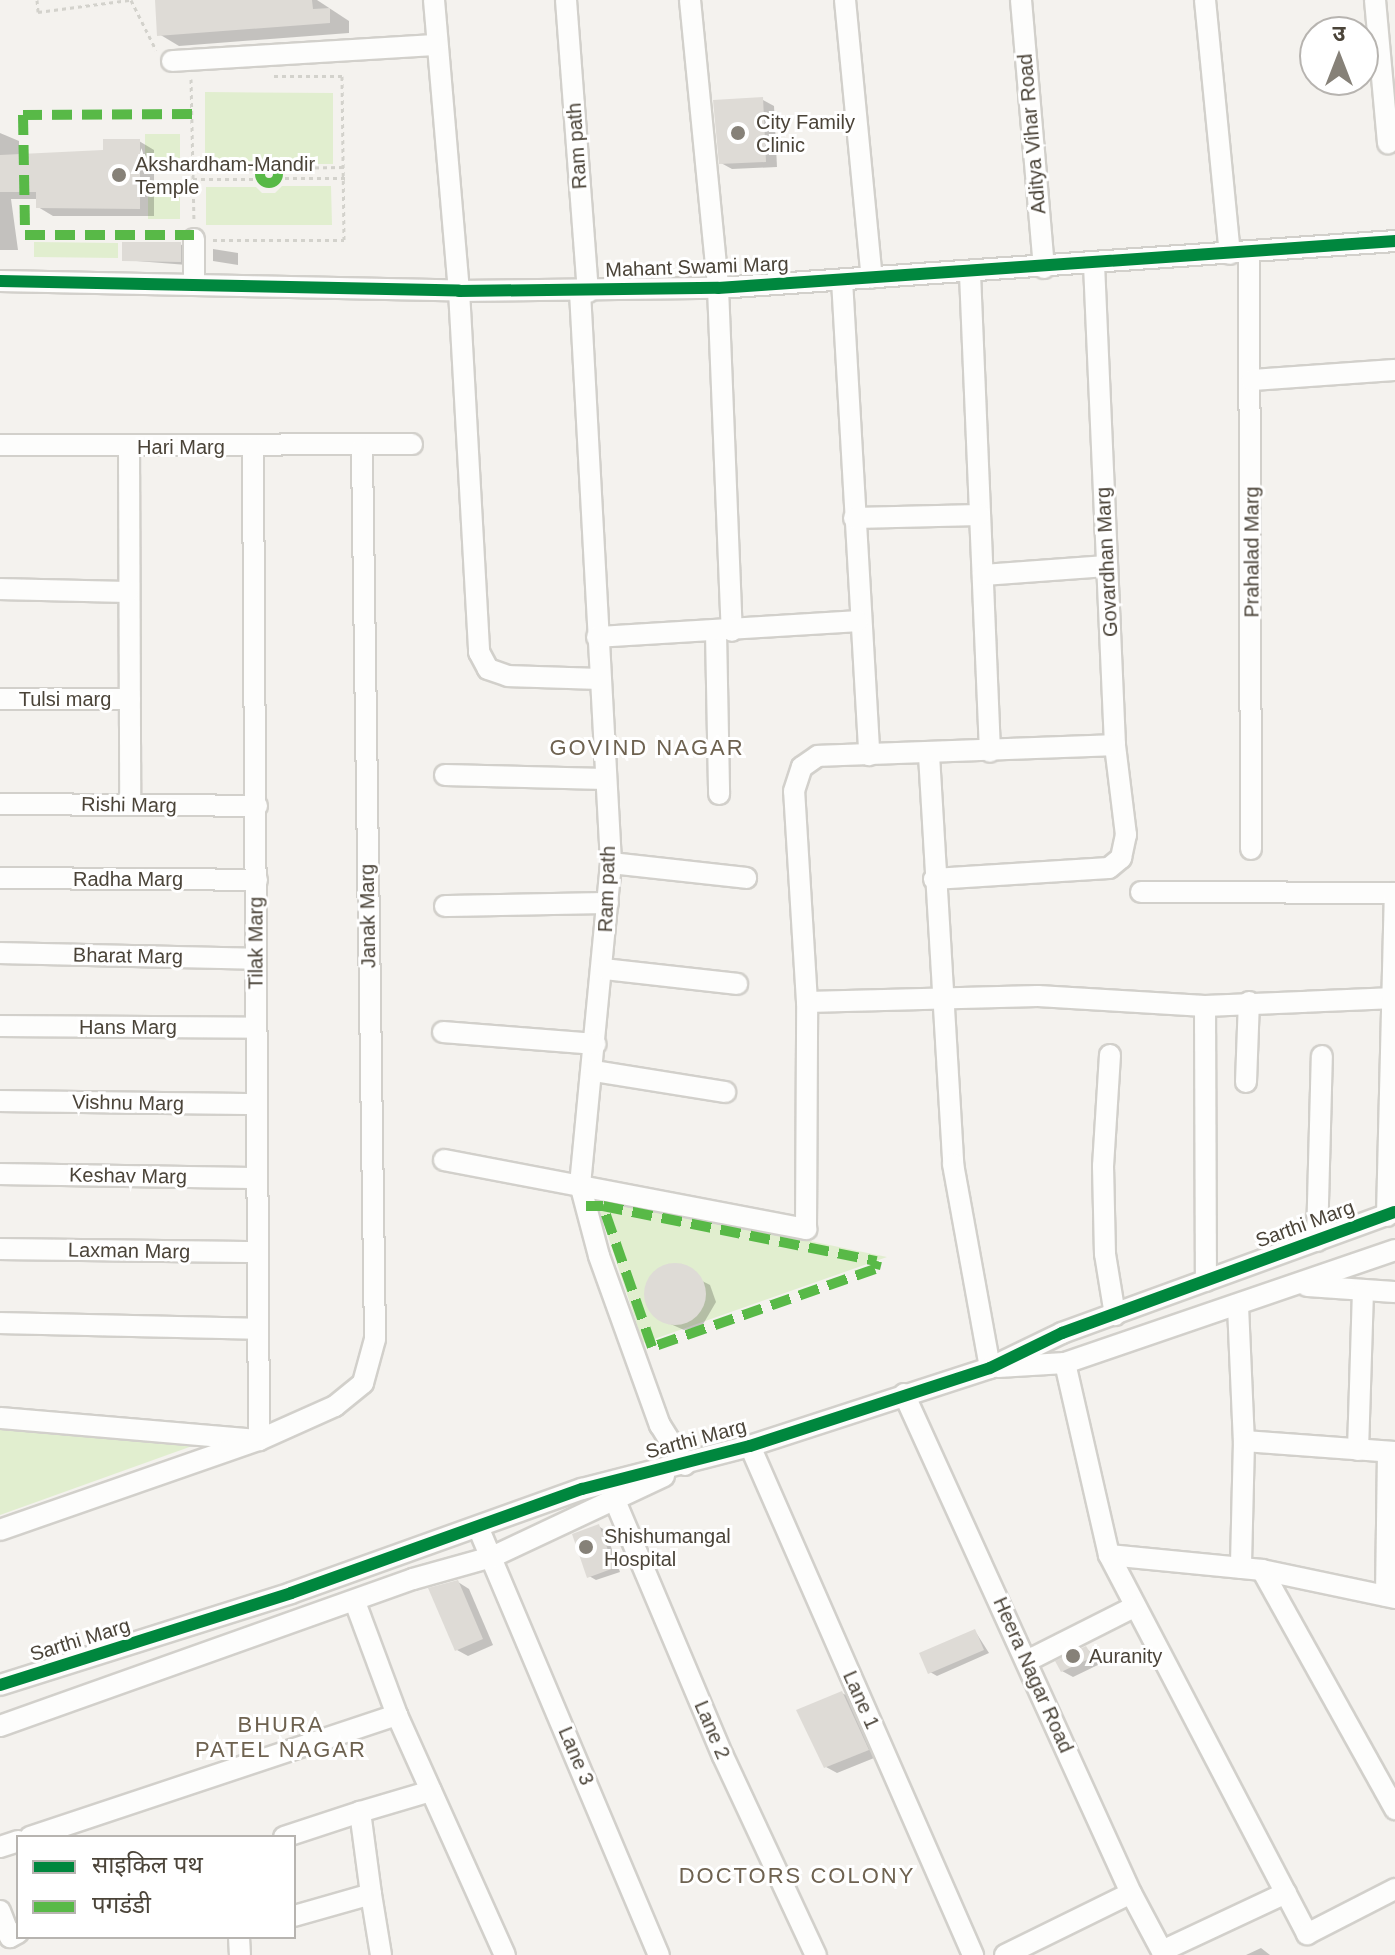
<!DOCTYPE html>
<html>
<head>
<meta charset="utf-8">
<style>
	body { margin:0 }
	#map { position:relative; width:1395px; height:1955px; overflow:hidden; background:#f4f2ee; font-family:Helvetica,"Noto Sans Devanagari",sans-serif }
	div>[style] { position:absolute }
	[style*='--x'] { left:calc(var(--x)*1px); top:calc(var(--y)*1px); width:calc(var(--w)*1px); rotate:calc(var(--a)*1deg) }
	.green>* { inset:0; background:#e1eecf }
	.shadow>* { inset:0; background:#0003 }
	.building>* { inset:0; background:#dedbd6 }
	.round { border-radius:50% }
	.path>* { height:3px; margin-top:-1.5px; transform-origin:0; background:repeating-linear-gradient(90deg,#d3d2cc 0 4px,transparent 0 8px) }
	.roads { filter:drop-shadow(2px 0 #d2d0cb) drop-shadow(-2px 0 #d2d0cb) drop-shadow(0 2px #d2d0cb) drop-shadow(0 -2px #d2d0cb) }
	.minor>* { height:20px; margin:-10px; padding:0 10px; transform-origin:10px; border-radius:10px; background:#fdfdfc }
	.quiet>* { height:10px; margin-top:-5px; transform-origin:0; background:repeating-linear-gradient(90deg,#58b947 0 20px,transparent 0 30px) }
	.quiet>.ring { margin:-5px; padding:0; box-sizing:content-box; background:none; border:10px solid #58b947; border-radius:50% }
	.cycleway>* { height:12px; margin:-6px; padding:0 6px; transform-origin:6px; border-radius:6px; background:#00873e }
	.dots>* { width:22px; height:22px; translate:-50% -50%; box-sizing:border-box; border:4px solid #fff; border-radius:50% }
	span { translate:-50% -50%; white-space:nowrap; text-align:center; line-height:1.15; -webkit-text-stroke:6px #fff; paint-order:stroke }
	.poi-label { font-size:20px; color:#4b4439 }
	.left { translate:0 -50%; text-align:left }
	.street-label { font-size:20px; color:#4b4439 }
	.neighbourhood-label { font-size:22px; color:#6e6250; letter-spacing:2px }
	.legend { position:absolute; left:16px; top:1835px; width:280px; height:104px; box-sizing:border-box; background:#fff; border:2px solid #b7b4b0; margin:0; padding:10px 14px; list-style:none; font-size:24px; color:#4b4439 }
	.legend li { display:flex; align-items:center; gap:16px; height:40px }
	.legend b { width:40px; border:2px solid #b7b4b0 }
	.north { position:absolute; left:1299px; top:16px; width:80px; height:80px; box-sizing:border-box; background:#fff; border:2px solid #b7b4b0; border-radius:50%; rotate:0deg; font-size:22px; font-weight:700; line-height:32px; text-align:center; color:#4b4439 }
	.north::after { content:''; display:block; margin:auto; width:28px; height:36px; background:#868178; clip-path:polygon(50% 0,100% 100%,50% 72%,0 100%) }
</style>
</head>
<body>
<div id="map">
	<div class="green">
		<i style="clip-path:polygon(205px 92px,333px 93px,333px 164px,281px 164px,269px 158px,256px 164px,205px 164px)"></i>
		<i style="clip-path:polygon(180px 134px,180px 158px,145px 158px,145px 134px)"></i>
		<i style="clip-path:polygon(282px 186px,331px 186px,332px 225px,206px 225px,206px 187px,256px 187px,262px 193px,275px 193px)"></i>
		<i style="clip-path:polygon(148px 194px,180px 194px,180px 219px,148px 219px)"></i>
		<i style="clip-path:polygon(34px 242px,118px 243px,118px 258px,34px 257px)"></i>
		<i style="clip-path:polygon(595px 1196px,887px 1257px,643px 1343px)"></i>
		<i style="clip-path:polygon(0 1424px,234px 1431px,0 1515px)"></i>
	</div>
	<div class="shadow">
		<i style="clip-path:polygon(157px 0,317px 0,349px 21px,349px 33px,179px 46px,159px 34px)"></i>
		<i style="clip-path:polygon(763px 100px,774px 106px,777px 167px,732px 169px,721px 163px)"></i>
		<i style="clip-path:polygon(0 133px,19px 141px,19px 156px,105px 152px,139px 141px,154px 150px,154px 216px,53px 216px,38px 207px,38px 199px,11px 199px,18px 250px,0 250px)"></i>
		<i style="clip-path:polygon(180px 244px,187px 248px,187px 265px,124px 260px)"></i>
		<i style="clip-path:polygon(213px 249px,238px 253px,238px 265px,213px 261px)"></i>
		<i style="clip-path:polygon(673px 1266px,710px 1285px,716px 1302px,702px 1326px,684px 1330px,666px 1322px,655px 1315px,646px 1298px,656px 1272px)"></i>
		<i style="clip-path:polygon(598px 1526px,605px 1530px,620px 1572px,596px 1580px,589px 1576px)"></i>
		<i style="clip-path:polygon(458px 1582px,469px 1589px,493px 1645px,468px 1656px,457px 1650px)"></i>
		<i style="clip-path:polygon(975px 1631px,989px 1653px,937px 1676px,930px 1672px)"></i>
		<i style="clip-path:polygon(1086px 1648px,1102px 1663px,1073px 1677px,1062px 1671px)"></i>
		<i style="clip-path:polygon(842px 1693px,853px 1699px,879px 1756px,837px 1773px,826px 1767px)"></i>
		<i style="clip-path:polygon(1261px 1948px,1270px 1955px,1246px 1955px)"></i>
	</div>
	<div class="building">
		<i style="clip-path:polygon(155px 0,312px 0,313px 9px,330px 8px,330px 23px,157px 36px)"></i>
		<i style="clip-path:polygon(763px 97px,766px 162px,719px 164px,713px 100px)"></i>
		<i style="clip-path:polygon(103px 139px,140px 139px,140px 209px,36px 208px,36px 192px,0 192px,0 155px,103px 150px)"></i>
		<i style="clip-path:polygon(122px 242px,181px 242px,181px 262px,122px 261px)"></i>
		<i class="round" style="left:644px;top:1263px;width:62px;height:62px"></i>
		<i style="clip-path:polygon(599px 1524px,614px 1568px,587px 1578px,572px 1534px)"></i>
		<i style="clip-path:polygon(458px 1580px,483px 1639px,455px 1651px,428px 1588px)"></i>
		<i style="clip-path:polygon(975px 1629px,984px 1650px,928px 1674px,919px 1653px)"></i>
		<i style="clip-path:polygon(1086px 1646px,1093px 1657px,1061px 1672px,1055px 1661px)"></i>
		<i style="clip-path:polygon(842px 1691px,869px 1750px,824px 1768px,796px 1710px)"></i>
	</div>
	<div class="path">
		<i style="--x:37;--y:0;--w:12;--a:85"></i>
		<i style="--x:38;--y:12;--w:92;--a:-7.5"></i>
		<i style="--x:131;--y:0;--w:56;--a:63.4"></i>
		<i style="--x:191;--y:79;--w:140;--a:88.8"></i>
		<i style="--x:275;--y:168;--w:69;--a:-0.8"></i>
		<i style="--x:193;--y:169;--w:70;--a:0"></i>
		<i style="--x:277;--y:178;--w:68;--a:0"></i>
		<i style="--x:193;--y:179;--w:69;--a:0"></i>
		<i style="--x:213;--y:240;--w:131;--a:0"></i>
		<i style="--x:344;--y:240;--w:164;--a:-90.7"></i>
		<i style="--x:342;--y:76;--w:69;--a:180"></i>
	</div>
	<div class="roads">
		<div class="minor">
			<i style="--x:434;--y:0;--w:292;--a:85.1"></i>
			<i style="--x:459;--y:291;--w:362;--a:86.8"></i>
			<i style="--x:479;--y:652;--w:19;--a:62"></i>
			<i style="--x:488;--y:669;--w:21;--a:19"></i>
			<i style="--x:508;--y:676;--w:90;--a:1.9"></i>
			<i style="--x:566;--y:0;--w:293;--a:85.7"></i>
			<i style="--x:690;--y:0;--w:289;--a:84.4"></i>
			<i style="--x:718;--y:288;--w:343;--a:87.7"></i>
			<i style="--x:845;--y:0;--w:279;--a:84.5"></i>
			<i style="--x:1021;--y:0;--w:269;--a:85.1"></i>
			<i style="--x:1205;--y:0;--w:255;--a:84.4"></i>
			<i style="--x:1375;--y:0;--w:144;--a:84.8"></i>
			<i style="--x:172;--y:61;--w:265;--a:-3.5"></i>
			<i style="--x:1249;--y:254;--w:595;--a:89.81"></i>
			<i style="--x:970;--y:274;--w:478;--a:87.6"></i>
			<i style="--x:842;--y:280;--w:476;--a:86.7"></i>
			<i style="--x:0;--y:281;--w:459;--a:1.2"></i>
			<i style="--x:459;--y:291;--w:259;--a:-0.7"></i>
			<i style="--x:718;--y:288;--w:679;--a:-3.97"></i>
			<i style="--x:194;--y:284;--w:45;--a:-90"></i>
			<i style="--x:580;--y:292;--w:572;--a:86.89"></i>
			<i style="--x:611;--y:863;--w:322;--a:95.5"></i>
			<i style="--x:580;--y:1184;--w:74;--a:75.2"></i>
			<i style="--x:599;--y:1256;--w:180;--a:70.2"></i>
			<i style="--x:660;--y:1425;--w:47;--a:58"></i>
			<i style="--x:1252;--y:380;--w:143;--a:-4"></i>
			<i style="--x:0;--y:445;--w:412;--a:-0.1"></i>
			<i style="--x:129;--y:447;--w:358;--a:89.8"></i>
			<i style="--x:854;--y:518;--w:126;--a:-1.4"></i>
			<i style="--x:983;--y:575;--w:124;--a:-4.2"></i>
			<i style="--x:0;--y:589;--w:128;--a:1.3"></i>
			<i style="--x:716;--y:632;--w:162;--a:88.9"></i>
			<i style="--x:597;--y:637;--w:261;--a:-3.5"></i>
			<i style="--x:0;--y:699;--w:130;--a:0"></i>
			<i style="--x:929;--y:755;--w:410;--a:86.6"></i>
			<i style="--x:953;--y:1164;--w:207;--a:79.7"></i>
			<i style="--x:445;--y:775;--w:160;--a:1.4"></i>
			<i style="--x:0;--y:804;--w:257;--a:0.4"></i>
			<i style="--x:611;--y:863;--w:136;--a:6.3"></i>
			<i style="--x:0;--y:878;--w:257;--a:0.4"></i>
			<i style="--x:934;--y:879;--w:175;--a:-3.6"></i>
			<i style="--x:1109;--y:868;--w:16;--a:-40"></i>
			<i style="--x:1121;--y:858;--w:24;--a:-78"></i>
			<i style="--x:1126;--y:835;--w:91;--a:-97"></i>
			<i style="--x:1115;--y:745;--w:480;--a:-92.5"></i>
			<i style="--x:1141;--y:892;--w:253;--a:0.2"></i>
			<i style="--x:445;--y:906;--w:163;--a:-1.1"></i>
			<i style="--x:0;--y:953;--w:256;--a:1.3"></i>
			<i style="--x:604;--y:969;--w:134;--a:6.4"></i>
			<i style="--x:807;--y:1002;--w:231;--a:-1.5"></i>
			<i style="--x:1038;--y:996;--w:167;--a:3.4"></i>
			<i style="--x:1205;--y:1006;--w:190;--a:-2.4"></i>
			<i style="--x:1205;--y:1006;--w:275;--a:89.8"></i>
			<i style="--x:0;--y:1026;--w:256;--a:0.4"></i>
			<i style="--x:443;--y:1032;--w:153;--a:4.5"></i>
			<i style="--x:1110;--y:1055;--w:111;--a:93.6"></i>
			<i style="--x:1103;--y:1166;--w:88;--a:88.7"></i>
			<i style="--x:1105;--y:1254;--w:62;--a:80.7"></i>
			<i style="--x:594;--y:1071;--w:133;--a:9.1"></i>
			<i style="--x:1246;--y:1082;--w:80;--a:-87.9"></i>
			<i style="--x:0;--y:1101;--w:257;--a:0.7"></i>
			<i style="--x:444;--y:1160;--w:369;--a:10.8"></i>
			<i style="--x:806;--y:1229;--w:227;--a:-89.7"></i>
			<i style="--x:807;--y:1002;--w:211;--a:-93.5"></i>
			<i style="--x:794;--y:791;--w:25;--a:-72"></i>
			<i style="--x:802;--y:767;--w:19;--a:-35"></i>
			<i style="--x:818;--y:756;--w:297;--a:-2.1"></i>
			<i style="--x:0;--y:1174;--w:257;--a:0.9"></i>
			<i style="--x:1387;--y:1216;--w:323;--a:-88.6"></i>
			<i style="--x:1317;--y:1241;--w:185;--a:-88.5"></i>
			<i style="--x:0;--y:1249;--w:257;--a:0.7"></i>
			<i style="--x:1307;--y:1286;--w:88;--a:3.9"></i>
			<i style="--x:1238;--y:1306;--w:135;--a:87.5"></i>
			<i style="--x:1244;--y:1441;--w:127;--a:91.4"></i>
			<i style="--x:0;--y:1323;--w:257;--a:1.3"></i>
			<i style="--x:1065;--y:1363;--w:197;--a:77.1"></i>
			<i style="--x:1109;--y:1555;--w:428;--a:62.4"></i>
			<i style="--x:1307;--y:1934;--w:99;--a:-27.1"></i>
			<i style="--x:998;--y:1367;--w:67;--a:-3.4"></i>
			<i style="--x:1065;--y:1363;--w:349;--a:-18.9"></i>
			<i style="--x:904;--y:1394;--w:548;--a:65.54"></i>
			<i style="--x:1131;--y:1893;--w:70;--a:62"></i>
			<i style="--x:0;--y:1418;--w:260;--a:4.9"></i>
			<i style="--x:259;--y:1440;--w:993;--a:-90.35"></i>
			<i style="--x:1244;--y:1441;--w:151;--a:4.2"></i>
			<i style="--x:750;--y:1446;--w:556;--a:66.34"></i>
			<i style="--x:1358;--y:1450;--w:159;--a:-88.2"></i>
			<i style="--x:616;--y:1503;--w:275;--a:67.1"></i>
			<i style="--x:723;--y:1756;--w:220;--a:65"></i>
			<i style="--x:478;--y:1527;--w:465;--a:67.1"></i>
			<i style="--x:0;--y:1530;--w:274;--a:-19.2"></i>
			<i style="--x:259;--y:1440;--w:83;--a:-24.1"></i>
			<i style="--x:335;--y:1406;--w:36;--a:-39"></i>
			<i style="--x:363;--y:1383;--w:46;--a:-74.7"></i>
			<i style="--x:375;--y:1339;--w:891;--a:-90.84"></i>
			<i style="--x:1109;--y:1555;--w:154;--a:5.6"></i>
			<i style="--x:1262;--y:1570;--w:136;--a:11.9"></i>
			<i style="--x:1262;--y:1570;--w:274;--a:60.9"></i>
			<i style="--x:1386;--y:1596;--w:144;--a:-89.2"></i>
			<i style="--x:355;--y:1602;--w:121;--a:69.6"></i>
			<i style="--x:397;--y:1715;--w:263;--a:65.8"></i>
			<i style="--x:1027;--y:1661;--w:120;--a:-26.8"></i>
			<i style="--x:0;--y:1685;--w:305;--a:-17.5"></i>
			<i style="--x:291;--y:1593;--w:309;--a:-19.7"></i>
			<i style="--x:582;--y:1489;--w:173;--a:-14.4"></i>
			<i style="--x:750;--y:1446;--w:252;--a:-18"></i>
			<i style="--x:990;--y:1368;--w:80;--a:-25.9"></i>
			<i style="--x:1062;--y:1333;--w:354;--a:-20"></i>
			<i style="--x:0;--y:1726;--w:438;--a:-19.6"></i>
			<i style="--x:413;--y:1579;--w:82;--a:-15.6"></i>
			<i style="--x:492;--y:1557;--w:190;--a:-25.2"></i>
			<i style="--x:30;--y:1837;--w:387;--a:-18.4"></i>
			<i style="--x:284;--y:1837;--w:80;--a:-18.2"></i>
			<i style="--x:0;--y:1847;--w:19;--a:-18"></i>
			<i style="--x:371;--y:1894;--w:62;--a:80.7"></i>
			<i style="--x:0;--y:1911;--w:28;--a:69"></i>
			<i style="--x:10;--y:1937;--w:9;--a:-27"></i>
			<i style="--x:294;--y:1916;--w:80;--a:-15.9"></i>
			<i style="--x:371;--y:1894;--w:83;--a:-97.6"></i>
			<i style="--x:360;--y:1812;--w:74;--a:-16.5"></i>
			<i style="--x:239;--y:1937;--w:18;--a:87"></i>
			<i style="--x:1162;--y:1951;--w:137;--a:-25.1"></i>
			<i style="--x:1005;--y:1955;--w:140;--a:-26.2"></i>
		</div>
	</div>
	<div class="quiet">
		<i style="--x:192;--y:114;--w:169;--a:179.7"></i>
		<i style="--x:23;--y:115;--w:120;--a:89"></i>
		<i style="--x:25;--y:235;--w:169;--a:0"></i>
		<i class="ring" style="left:260px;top:165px;width:8px;height:8px"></i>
		<i style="--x:586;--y:1206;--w:17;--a:0"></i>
		<i style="--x:603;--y:1206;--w:279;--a:11.4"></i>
		<i style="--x:877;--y:1261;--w:8;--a:104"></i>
		<i style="--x:875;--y:1269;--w:236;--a:160.7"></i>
		<i style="--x:652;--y:1347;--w:149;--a:-109.2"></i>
	</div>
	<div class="cycleway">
		<i style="--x:0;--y:281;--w:459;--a:1.2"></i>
		<i style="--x:459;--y:291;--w:259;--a:-0.7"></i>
		<i style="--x:718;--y:288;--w:679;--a:-3.97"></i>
		<i style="--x:0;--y:1685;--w:305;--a:-17.5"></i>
		<i style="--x:291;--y:1593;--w:309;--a:-19.7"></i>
		<i style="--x:582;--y:1489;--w:173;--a:-14.4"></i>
		<i style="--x:750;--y:1446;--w:252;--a:-18"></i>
		<i style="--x:990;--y:1368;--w:80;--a:-25.9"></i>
		<i style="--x:1062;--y:1333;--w:354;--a:-20"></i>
	</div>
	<div class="dots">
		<i style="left:738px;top:133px;background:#868178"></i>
		<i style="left:119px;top:175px;background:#868178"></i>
		<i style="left:586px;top:1547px;background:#868178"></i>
		<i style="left:1073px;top:1656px;background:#868178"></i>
	</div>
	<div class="poi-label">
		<span class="left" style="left:756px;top:134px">City Family<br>Clinic</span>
		<span class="left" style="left:135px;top:176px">Akshardham-Mandir<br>Temple</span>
		<span class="left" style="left:604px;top:1548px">Shishumangal<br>Hospital</span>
		<span class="left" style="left:1089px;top:1656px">Auranity</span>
	</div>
	<div class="street-label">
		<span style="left:1032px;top:134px;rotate:-95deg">Aditya Vihar Road</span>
		<span style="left:577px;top:146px;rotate:-94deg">Ram path</span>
		<span style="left:697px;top:267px;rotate:-2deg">Mahant Swami Marg</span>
		<span style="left:181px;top:447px">Hari Marg</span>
		<span style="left:1252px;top:552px;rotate:-90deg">Prahalad Marg</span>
		<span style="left:1107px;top:562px;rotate:-93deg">Govardhan Marg</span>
		<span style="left:65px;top:699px">Tulsi marg</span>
		<span style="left:129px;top:805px;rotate:1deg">Rishi Marg</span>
		<span style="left:128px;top:879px">Radha Marg</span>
		<span style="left:607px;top:889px;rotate:-88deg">Ram path</span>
		<span style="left:368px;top:916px;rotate:-91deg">Janak Marg</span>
		<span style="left:256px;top:943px;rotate:-90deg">Tilak Marg</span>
		<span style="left:128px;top:956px;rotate:1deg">Bharat Marg</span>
		<span style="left:128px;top:1027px">Hans Marg</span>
		<span style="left:128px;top:1103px;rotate:1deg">Vishnu Marg</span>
		<span style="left:128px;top:1176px;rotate:1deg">Keshav Marg</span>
		<span style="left:1305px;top:1224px;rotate:-20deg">Sarthi Marg</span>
		<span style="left:129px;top:1251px;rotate:1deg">Laxman Marg</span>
		<span style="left:696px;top:1439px;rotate:-15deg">Sarthi Marg</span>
		<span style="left:80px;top:1640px;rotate:-17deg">Sarthi Marg</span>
		<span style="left:1033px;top:1675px;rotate:66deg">Heera Nagar Road</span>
		<span style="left:861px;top:1700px;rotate:66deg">Lane 1</span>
		<span style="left:712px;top:1730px;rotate:67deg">Lane 2</span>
		<span style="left:576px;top:1756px;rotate:67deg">Lane 3</span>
	</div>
	<div class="neighbourhood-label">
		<span style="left:647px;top:748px">GOVIND NAGAR</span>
		<span style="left:281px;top:1737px">BHURA<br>PATEL NAGAR</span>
		<span style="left:797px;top:1876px">DOCTORS COLONY</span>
	</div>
	<ul class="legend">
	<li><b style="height:10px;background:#00873e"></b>साइकिल पथ</li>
	<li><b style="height:10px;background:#58b947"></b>पगडंडी</li>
	</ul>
	<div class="north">उ</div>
</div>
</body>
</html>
